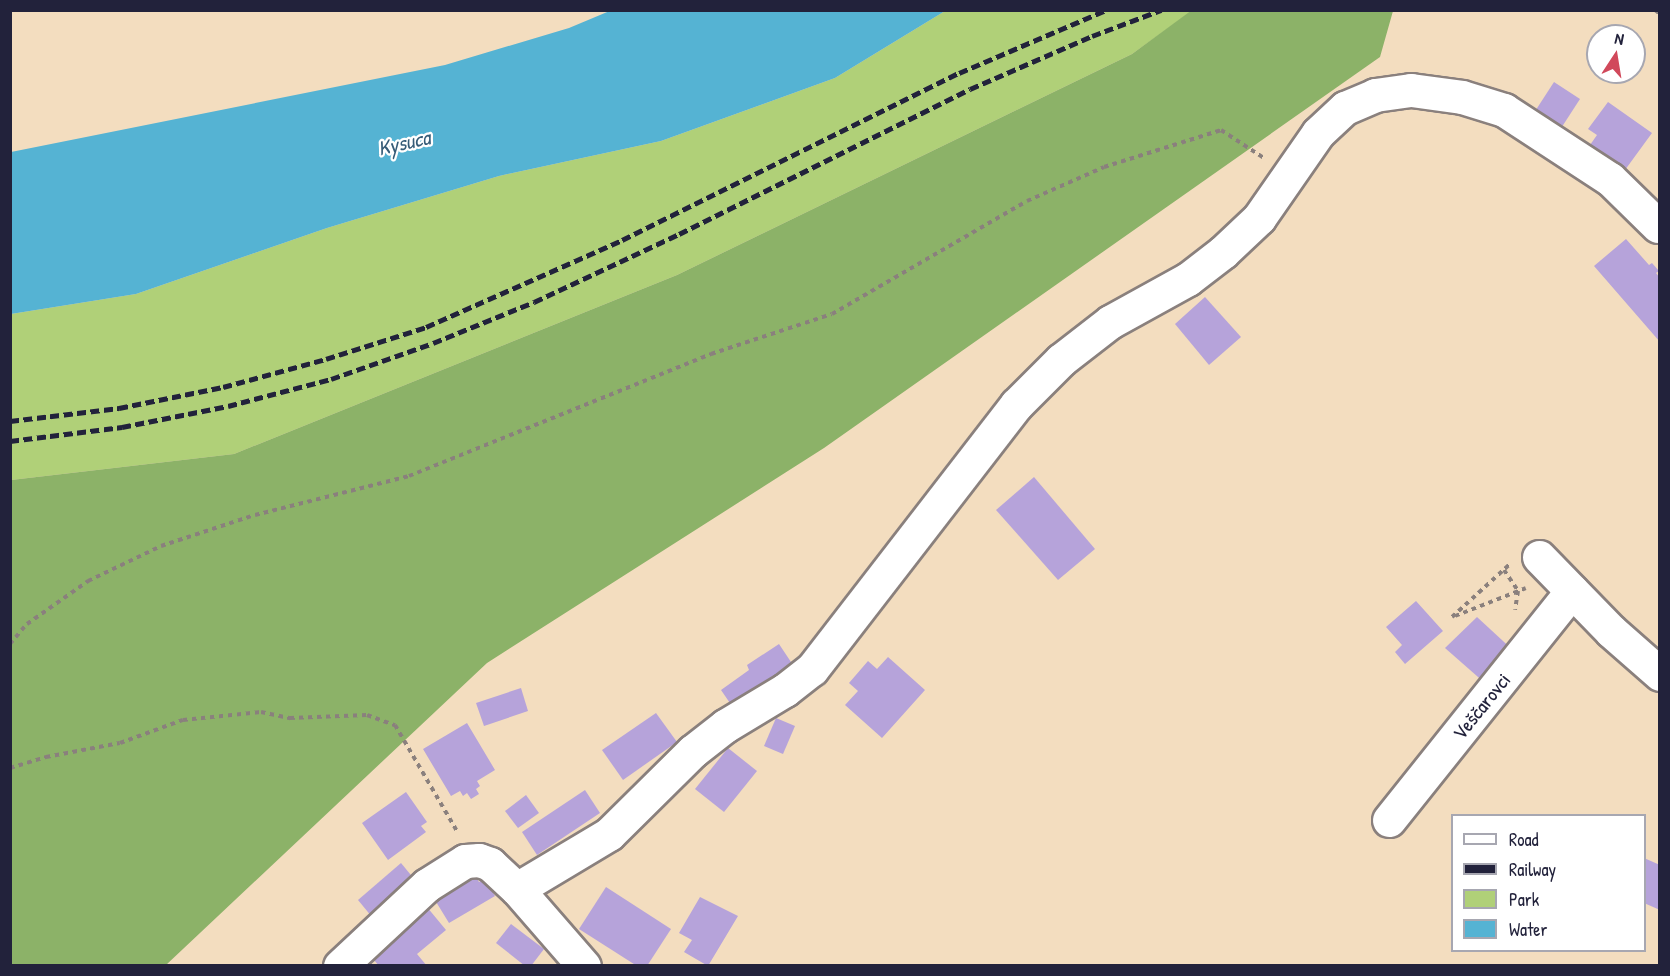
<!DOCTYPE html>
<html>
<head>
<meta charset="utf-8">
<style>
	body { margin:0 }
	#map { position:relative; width:1670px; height:976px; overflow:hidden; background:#f3ddbf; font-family:"Patrick Hand",sans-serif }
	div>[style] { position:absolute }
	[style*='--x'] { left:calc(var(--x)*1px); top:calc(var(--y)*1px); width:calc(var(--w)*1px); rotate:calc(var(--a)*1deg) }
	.green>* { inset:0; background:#b0d078 }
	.forest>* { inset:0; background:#8cb268 }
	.water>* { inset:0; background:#55b3d3 }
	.building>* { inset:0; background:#b6a3da }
	.path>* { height:4px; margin-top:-2px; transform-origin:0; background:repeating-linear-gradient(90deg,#8a807d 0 4.5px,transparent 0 9px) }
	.roads { filter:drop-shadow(2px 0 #8a807d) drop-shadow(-2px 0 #8a807d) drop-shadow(0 2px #8a807d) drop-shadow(0 -2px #8a807d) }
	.minor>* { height:33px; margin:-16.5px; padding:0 16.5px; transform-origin:16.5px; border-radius:16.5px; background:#fff }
	.rail>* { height:4.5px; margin-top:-2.25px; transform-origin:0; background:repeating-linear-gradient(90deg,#22223b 0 9px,transparent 0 13.5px) }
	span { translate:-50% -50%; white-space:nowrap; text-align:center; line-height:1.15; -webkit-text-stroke:4.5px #fff; paint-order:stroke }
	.street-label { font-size:20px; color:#22223b }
	.water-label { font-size:21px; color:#365c78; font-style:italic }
	.frame { position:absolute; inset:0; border:12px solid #22223b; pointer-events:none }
	.legend { position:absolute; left:1451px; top:814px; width:195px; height:138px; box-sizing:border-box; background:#fff; border:2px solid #a7a7b1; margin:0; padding:8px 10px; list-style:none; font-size:18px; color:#22223b }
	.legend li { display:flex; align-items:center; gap:12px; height:30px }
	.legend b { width:30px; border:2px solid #a7a7b1 }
	.north { position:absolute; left:1586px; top:24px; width:60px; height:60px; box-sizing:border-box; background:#fff; border:2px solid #a7a7b1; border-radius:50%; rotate:12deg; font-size:16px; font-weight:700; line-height:24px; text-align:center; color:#22223b }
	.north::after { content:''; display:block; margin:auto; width:21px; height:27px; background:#d1495b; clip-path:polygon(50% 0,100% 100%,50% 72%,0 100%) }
</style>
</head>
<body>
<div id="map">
	<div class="green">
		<i style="clip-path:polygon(945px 11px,1192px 11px,1132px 54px,677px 275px,234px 454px,11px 480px,11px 314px,136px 294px,327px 228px,499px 176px,661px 141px,835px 78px)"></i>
	</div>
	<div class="forest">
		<i style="clip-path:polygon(1192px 10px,1393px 11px,1380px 57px,824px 448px,487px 663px,166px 965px,11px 965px,11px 480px,234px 454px,677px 275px,1132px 54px)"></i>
	</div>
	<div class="water">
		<i style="clip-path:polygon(612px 10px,945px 11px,835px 78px,661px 141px,499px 176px,327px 228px,136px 294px,11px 314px,11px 152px,445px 65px,569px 28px)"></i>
	</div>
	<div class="building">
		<i style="clip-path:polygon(1554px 82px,1580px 99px,1556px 136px,1530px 119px)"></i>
		<i style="clip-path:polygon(1608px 102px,1652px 133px,1625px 170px,1590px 145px,1597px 135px,1588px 129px)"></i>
		<i style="clip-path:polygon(1626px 239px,1649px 265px,1652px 263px,1659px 271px,1656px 273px,1660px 278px,1660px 342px,1594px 266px)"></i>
		<i style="clip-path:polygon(1205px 297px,1241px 337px,1209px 365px,1175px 324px)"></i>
		<i style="clip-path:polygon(1034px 477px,1095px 549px,1058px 580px,996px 510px)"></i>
		<i style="clip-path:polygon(1416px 601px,1443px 631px,1405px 664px,1395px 652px,1402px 645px,1386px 627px)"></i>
		<i style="clip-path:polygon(1477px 617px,1516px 653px,1486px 684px,1445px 648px)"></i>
		<i style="clip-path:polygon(779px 644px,795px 668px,734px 709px,721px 690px,749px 670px,747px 665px)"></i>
		<i style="clip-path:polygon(888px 657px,925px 690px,882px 738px,845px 705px,858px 691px,849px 683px,868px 661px,877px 669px)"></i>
		<i style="clip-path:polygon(521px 688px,528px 711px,484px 726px,476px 703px)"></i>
		<i style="clip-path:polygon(656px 713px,677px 742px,623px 780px,602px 750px)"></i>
		<i style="clip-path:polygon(776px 718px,795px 726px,783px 754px,764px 746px)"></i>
		<i style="clip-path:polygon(467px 723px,495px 770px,477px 781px,480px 786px,476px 789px,479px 794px,471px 799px,467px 793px,463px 796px,460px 791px,451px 796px,423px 749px)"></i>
		<i style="clip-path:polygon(728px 748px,757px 771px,724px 812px,695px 789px)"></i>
		<i style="clip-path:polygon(585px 790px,600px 813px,537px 855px,522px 832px)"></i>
		<i style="clip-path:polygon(406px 792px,427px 822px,421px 826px,426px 832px,388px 860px,362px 823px)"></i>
		<i style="clip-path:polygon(526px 795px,539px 813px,518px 828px,505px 811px)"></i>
		<i style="clip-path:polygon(1644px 858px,1660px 865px,1660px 910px,1644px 903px)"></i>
		<i style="clip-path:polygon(401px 863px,415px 880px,372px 917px,358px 900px)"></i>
		<i style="clip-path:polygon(475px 875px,479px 882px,485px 878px,495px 896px,449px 923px,430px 892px)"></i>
		<i style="clip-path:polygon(606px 887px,671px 929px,647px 966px,637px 966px,579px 929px)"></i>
		<i style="clip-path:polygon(700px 897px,738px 916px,708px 966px,684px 952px,692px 940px,679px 933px)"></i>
		<i style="clip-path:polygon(422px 901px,446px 930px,417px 954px,427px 966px,379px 966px,365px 949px)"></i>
		<i style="clip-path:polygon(511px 924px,544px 949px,531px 966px,525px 966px,496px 943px)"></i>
	</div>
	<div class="path">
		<i style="--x:1655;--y:10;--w:6;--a:39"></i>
		<i style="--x:1504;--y:570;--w:25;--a:56"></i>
		<i style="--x:1518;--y:591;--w:19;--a:99"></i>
		<i style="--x:1455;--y:616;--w:76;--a:-21.5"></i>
		<i style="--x:1452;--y:617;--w:77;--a:-42.4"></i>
		<i style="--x:10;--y:644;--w:26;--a:-50"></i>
		<i style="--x:27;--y:624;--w:75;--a:-35.2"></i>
		<i style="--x:88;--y:581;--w:81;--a:-25.6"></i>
		<i style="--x:161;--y:546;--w:99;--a:-18.3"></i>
		<i style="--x:255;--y:515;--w:159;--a:-14.2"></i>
		<i style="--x:409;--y:476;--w:326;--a:-22"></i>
		<i style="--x:711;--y:354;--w:127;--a:-18.3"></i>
		<i style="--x:832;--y:314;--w:225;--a:-30.1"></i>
		<i style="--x:1027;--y:201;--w:84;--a:-23.8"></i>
		<i style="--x:1104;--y:167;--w:123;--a:-17.5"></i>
		<i style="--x:1221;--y:130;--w:51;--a:33.1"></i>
		<i style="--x:10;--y:768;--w:38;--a:-17"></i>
		<i style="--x:46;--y:757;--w:75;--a:-10.7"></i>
		<i style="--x:120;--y:743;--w:67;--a:-20.1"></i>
		<i style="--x:183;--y:720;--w:78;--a:-5.9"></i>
		<i style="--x:261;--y:712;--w:30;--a:12"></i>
		<i style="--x:290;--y:718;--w:77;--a:-2.2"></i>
		<i style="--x:367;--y:715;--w:30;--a:20"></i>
		<i style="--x:395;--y:725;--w:123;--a:59.7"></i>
	</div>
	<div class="roads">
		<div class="minor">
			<i style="--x:1539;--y:557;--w:103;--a:45.8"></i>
			<i style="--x:1611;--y:631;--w:65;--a:41.3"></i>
			<i style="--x:1389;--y:820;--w:293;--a:-51.4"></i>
			<i style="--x:517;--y:889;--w:102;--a:49"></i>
			<i style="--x:340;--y:966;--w:119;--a:-43"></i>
			<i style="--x:427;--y:885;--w:45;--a:-32.3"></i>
			<i style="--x:465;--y:861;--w:14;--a:-4"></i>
			<i style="--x:479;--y:860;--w:12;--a:20"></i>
			<i style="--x:490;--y:864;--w:37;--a:43"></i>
			<i style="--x:517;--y:889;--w:107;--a:-30.9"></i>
			<i style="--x:609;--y:834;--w:118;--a:-44.7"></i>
			<i style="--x:693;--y:751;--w:41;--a:-38"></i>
			<i style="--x:725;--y:726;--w:70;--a:-31"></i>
			<i style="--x:785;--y:690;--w:34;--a:-38"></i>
			<i style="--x:812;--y:669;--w:334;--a:-52.3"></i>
			<i style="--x:1016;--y:405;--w:64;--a:-45"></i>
			<i style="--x:1061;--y:360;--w:62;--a:-37.8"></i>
			<i style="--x:1110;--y:322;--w:89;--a:-28.9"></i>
			<i style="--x:1188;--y:279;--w:44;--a:-37.6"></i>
			<i style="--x:1223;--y:252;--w:50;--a:-43.4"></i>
			<i style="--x:1259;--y:218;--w:103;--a:-55.2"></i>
			<i style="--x:1318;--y:133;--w:37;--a:-43"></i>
			<i style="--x:1345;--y:108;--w:33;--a:-23"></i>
			<i style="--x:1375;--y:95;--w:36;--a:-8"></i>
			<i style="--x:1411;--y:90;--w:51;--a:7.8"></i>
			<i style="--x:1462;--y:97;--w:44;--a:17.2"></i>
			<i style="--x:1504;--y:110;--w:126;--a:33.1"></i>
			<i style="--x:1610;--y:179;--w:67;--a:44.4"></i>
		</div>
	</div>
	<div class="rail">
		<i style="--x:10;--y:421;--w:110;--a:-6.8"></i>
		<i style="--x:119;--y:408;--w:106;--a:-11.4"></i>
		<i style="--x:223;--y:387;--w:107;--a:-15.2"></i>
		<i style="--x:326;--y:359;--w:105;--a:-17.7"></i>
		<i style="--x:426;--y:327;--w:214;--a:-23.9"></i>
		<i style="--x:622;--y:240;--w:376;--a:-26.4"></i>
		<i style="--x:959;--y:73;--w:160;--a:-23.2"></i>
		<i style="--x:10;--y:441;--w:113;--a:-7.1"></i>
		<i style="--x:122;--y:427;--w:108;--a:-11.2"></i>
		<i style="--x:228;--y:406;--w:106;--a:-14.7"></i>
		<i style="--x:331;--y:379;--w:108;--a:-19.4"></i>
		<i style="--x:433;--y:343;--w:109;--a:-22.1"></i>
		<i style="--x:534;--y:302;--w:160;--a:-25.1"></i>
		<i style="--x:679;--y:234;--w:325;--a:-26.5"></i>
		<i style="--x:970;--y:89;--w:133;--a:-23.5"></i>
		<i style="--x:1092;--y:36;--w:74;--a:-20.6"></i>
	</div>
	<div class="street-label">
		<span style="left:1481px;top:706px;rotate:-51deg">Veščarovci</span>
	</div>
	<div class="water-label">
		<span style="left:404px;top:143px;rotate:-13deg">Kysuca</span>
	</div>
	<div class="frame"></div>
	<ul class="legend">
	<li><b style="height:8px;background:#fff"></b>Road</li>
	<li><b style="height:8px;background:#22223b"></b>Railway</li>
	<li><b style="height:16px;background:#b0d078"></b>Park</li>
	<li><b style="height:16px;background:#55b3d3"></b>Water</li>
	</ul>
	<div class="north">N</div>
</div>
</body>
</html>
